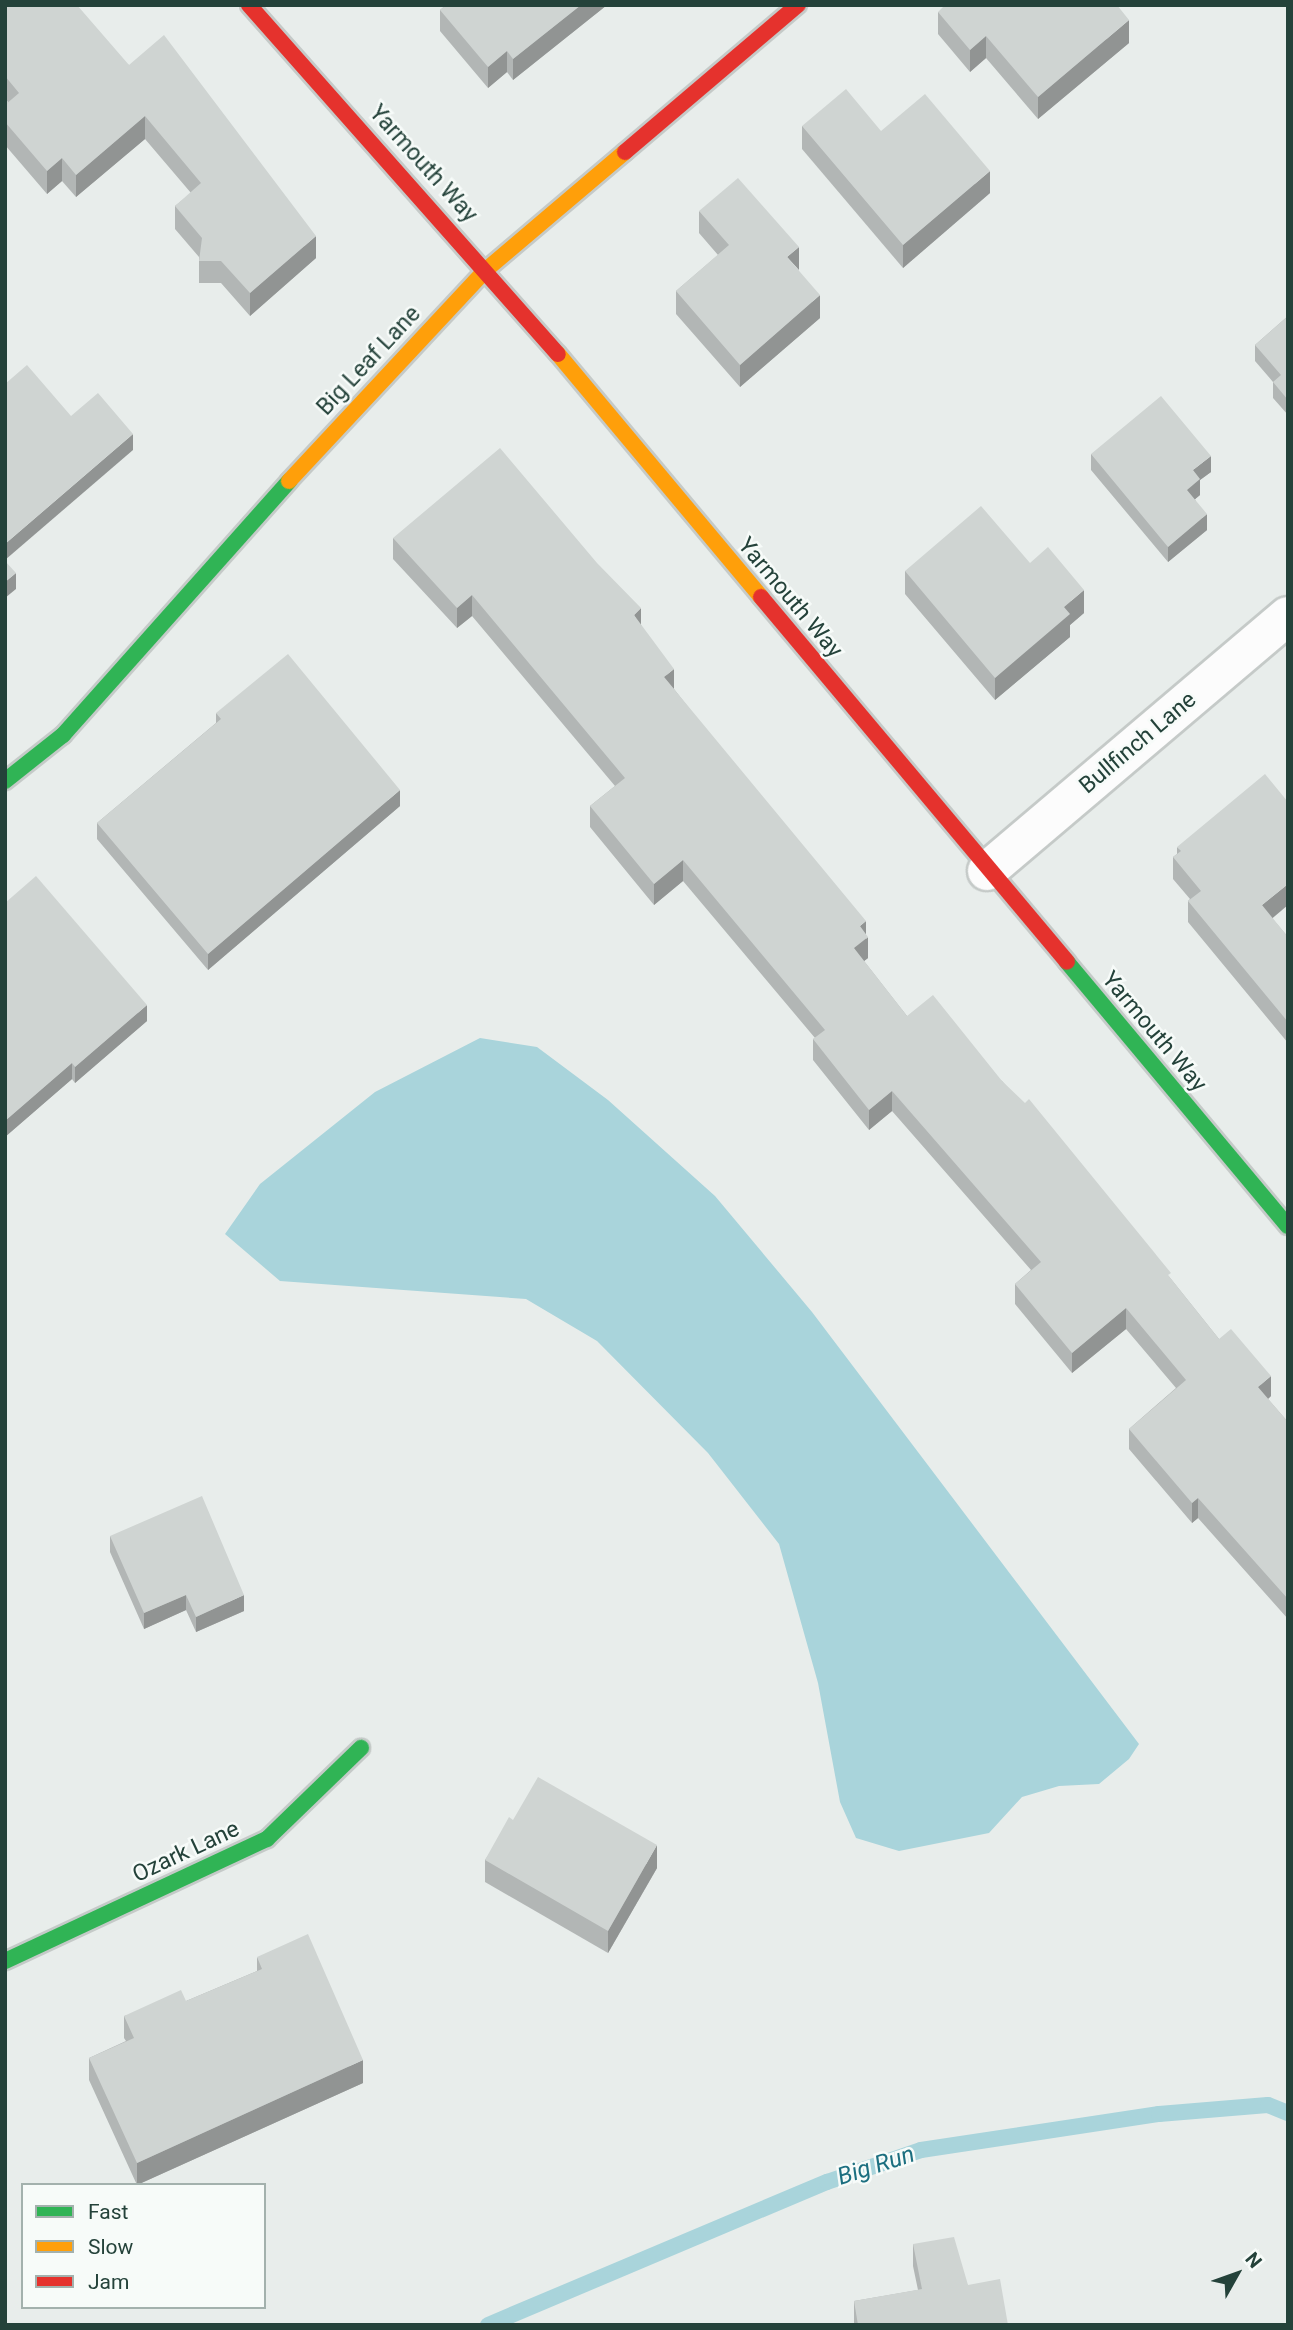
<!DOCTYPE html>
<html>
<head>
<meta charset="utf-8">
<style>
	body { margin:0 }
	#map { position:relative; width:1293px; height:2330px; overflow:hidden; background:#e8edeb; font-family:Roboto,sans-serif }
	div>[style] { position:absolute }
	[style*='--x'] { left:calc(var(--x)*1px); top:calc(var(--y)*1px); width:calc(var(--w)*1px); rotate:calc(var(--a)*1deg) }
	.water>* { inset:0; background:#a9d4db }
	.stream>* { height:16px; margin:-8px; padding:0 8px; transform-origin:8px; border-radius:8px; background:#a9d4db }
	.roads { filter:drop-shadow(2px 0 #c5cac8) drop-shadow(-2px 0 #c5cac8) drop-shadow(0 2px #c5cac8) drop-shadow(0 -2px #c5cac8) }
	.street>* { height:38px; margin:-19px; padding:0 19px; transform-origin:19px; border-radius:19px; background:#fcfcfc }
	.fast>* { height:16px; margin:-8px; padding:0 8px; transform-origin:8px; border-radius:8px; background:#30b455 }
	.slow>* { height:16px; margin:-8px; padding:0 8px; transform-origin:8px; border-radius:8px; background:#ff9f0a }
	.jam>* { height:16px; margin:-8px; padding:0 8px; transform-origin:8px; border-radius:8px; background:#e5322d }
	.wall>* { inset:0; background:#b2b6b5 }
	.shaded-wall>* { inset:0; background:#919493 }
	.building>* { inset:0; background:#cfd4d2 }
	span { translate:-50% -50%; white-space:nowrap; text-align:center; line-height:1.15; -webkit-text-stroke:5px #f7fbf9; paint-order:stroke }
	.street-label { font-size:23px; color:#24423a }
	.water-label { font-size:24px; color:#1c6f80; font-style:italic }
	.frame { position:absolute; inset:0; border:7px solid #24423a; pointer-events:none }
	.legend { position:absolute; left:21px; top:2183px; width:245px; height:126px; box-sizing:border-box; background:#f7fbf9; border:2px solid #a3b1ad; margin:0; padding:9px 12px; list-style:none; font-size:21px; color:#24423a }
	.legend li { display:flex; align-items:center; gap:14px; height:35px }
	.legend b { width:35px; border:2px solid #a3b1ad }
	.north { position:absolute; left:1202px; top:2239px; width:70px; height:70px; -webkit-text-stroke:5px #f7fbf9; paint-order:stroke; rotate:50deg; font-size:19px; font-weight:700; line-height:28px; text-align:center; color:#24423a }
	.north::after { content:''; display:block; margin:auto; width:24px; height:32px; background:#24423a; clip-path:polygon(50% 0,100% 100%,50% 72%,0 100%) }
</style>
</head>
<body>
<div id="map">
	<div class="water">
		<i style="clip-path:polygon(480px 1038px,537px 1047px,608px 1100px,715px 1196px,812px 1312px,1139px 1744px,1129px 1759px,1099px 1784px,1059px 1786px,1022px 1797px,989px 1833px,899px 1851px,856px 1838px,840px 1802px,818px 1683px,779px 1544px,708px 1453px,597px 1341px,526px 1299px,280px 1281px,225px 1234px,260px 1184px,375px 1092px)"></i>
	</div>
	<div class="stream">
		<i style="--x:488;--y:2325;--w:368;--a:-22.9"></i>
		<i style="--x:827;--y:2182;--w:99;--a:-18.8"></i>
		<i style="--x:921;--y:2150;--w:241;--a:-8.6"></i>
		<i style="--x:1159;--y:2114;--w:109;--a:-4.7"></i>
		<i style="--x:1268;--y:2105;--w:22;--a:22"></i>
	</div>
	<div class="roads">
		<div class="street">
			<i style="--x:987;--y:871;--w:394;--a:-40.3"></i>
		</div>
		<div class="fast">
			<i style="--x:5;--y:781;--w:74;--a:-38.4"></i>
			<i style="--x:63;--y:735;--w:340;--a:-48.3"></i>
			<i style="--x:1067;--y:962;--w:344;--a:50.1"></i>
			<i style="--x:5;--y:1961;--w:289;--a:-25"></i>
			<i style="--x:267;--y:1839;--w:131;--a:-44.1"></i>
		</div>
		<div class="slow">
			<i style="--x:558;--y:354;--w:317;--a:50.1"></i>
			<i style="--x:289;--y:481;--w:290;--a:-47"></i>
			<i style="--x:487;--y:269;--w:181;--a:-40.3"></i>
		</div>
		<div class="jam">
			<i style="--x:249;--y:5;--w:466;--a:48.5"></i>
			<i style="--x:625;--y:152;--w:227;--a:-40.4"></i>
			<i style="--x:761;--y:597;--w:476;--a:50"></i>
		</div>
	</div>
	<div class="wall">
		<i style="clip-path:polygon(5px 5px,129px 65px,316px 258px,250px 316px,221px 283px,199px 283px,199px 257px,175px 229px,175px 206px,191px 193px,145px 139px,76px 197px,62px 181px,47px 194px,5px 145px,5px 105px,8px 102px,5px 99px)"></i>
		<i style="clip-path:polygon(446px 5px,607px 5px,513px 80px,507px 72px,488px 88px,440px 31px,440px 10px)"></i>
		<i style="clip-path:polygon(938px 12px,1129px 43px,1038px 119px,986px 58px,970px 72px,938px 34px)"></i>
		<i style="clip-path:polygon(802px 126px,881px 131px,990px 193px,903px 268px,802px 149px)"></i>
		<i style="clip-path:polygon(699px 211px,798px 270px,820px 318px,740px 387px,676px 314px,676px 291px,718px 255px,699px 233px)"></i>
		<i style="clip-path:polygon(1288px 316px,1288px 415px,1273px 398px,1273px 382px,1255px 361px,1255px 345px)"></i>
		<i style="clip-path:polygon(1091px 454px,1211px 472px,1200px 480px,1200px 495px,1195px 499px,1207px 530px,1168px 562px,1091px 470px)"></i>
		<i style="clip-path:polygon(393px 538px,641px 625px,674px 689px,866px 935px,868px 958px,864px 961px,907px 1016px,1002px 1081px,1171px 1279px,1219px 1339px,1271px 1396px,1268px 1399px,1288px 1422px,1288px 1619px,1198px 1518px,1192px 1523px,1129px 1449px,1129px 1429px,1176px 1388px,1126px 1329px,1072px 1373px,1015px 1304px,1015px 1284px,1031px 1270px,892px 1111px,869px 1130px,813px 1060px,813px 1039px,815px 1038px,683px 881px,654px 905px,590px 827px,590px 806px,615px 786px,472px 616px,457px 628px,393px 559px)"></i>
		<i style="clip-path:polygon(1030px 563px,1084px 613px,1070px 625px,1070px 637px,995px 700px,905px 594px,905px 571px)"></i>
		<i style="clip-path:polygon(216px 713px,400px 806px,208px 970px,97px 839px,97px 823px,216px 723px)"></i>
		<i style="clip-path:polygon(1177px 847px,1272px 918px,1288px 937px,1288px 1043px,1188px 922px,1188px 901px,1190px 899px,1173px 879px,1173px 857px,1177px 854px)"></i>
		<i style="clip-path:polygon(5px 903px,147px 1021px,75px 1083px,72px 1079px,5px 1137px)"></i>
		<i style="clip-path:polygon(110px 1536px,244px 1611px,196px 1632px,186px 1610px,144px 1629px,110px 1552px)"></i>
		<i style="clip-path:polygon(513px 1820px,657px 1868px,608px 1953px,485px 1882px,485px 1860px)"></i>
		<i style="clip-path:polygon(257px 1957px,363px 2083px,137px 2185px,89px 2080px,89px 2058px,126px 2041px,124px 2038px,124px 2016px,186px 2001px,257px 1971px)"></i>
		<i style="clip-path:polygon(913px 2244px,968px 2285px,1008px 2325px,854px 2325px,854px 2301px,918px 2290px,913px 2266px)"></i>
	</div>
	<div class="shaded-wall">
		<i style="clip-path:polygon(581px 5px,607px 5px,513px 80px,513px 59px)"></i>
		<i style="clip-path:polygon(1129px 20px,1129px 43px,1038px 119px,1038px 97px)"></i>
		<i style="clip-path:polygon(986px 36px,986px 58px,970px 72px,970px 50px)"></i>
		<i style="clip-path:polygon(507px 51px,507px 72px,488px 88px,488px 67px)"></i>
		<i style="clip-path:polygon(145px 116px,145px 139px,76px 197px,76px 175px)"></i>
		<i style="clip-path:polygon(62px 158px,62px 181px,47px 194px,47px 171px)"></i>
		<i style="clip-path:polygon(990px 171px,990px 193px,903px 268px,903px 245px)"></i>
		<i style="clip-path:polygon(316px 236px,316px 258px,250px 316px,250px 293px)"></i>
		<i style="clip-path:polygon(799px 247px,799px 270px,787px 257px)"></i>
		<i style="clip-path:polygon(820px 295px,820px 318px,740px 387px,740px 365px)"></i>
		<i style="clip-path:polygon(133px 434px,133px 450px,5px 560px,5px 544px)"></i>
		<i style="clip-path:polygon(1211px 456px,1211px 472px,1200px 480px,1200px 495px,1187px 506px,1187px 490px,1193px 470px)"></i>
		<i style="clip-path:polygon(1207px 514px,1207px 530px,1168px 562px,1168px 547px)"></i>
		<i style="clip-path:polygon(16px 573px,16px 589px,5px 598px,5px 582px)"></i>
		<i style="clip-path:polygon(1084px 590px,1084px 613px,1070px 625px,1070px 637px,995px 700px,995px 678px,1064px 607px)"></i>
		<i style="clip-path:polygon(472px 595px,472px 616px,457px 628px,457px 608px)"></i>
		<i style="clip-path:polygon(641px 608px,641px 628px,634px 615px)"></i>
		<i style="clip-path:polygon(674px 669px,674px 689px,664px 677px)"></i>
		<i style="clip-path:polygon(400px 790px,400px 806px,208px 970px,208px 954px)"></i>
		<i style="clip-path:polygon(683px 860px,683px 881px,654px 905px,654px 884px)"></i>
		<i style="clip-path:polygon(1288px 884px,1288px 905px,1262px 927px,1262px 905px)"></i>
		<i style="clip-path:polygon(866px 921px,866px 939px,868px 937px,868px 958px,854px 969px,854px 948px,860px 926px)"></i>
		<i style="clip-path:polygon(147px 1005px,147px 1021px,75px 1083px,75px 1067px)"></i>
		<i style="clip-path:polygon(72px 1063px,72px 1079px,5px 1137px,5px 1121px)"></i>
		<i style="clip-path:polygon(892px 1091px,892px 1111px,869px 1130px,869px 1110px)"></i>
		<i style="clip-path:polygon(1126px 1308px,1126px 1329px,1072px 1373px,1072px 1353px)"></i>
		<i style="clip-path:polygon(1271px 1376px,1271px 1396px,1258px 1408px,1258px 1387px)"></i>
		<i style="clip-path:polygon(1198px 1498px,1198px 1518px,1192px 1523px,1192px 1503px)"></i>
		<i style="clip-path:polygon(186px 1595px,186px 1610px,144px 1629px,144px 1613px)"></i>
		<i style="clip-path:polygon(244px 1595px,244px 1611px,196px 1632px,196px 1617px)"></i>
		<i style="clip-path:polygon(657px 1845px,657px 1868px,608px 1953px,608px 1931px)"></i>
		<i style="clip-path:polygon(363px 2060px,363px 2083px,137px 2185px,137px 2163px)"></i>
	</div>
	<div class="building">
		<i style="clip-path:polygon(5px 5px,77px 5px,129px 65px,164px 35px,316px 236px,250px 293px,221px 261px,199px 261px,202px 238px,175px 206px,201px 183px,145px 116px,76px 175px,62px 158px,47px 171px,5px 122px,5px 105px,19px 93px,5px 76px)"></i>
		<i style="clip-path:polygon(446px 5px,581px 5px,513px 59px,507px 51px,488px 67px,440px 10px)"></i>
		<i style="clip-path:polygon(945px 5px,1117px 5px,1129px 20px,1038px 97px,986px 36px,970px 50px,938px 12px)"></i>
		<i style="clip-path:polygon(846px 89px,881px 131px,925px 94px,990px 171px,903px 245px,802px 126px)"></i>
		<i style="clip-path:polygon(738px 178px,799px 247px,787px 257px,820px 295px,740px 365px,676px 291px,729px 245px,699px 211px)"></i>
		<i style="clip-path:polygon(1288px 316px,1288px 400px,1273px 382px,1281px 375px,1255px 345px)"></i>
		<i style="clip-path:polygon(27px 365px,71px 416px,98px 393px,133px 434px,5px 544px,5px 384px)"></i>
		<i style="clip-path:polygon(1161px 396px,1211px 456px,1193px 470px,1200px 479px,1187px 490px,1207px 514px,1168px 547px,1091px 454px)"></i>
		<i style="clip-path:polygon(500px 448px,597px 563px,641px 608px,634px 615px,674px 669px,664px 677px,866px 921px,860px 926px,868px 937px,854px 948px,907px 1016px,933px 995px,1002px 1081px,1025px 1103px,1029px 1099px,1171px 1273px,1168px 1275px,1219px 1339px,1231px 1329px,1271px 1376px,1258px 1387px,1288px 1422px,1288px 1599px,1198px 1498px,1192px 1503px,1129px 1429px,1186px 1380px,1126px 1308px,1072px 1353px,1015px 1284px,1041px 1262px,892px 1091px,869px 1110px,813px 1039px,825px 1030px,683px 860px,654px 884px,590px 806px,625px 778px,472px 595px,457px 608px,393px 538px)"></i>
		<i style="clip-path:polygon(981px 506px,1030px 563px,1048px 547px,1084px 590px,1064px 607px,1070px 614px,995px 678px,905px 571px)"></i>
		<i style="clip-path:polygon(5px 561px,16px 573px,5px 582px)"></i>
		<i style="clip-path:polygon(288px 654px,400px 790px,208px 954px,97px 823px,221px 719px,216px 713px)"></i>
		<i style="clip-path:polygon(1265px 774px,1288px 802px,1288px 884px,1262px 905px,1288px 937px,1288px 1022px,1188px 901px,1201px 891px,1173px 857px,1181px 851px,1177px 847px)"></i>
		<i style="clip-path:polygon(36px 876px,147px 1005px,75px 1067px,72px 1063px,5px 1121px,5px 903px)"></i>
		<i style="clip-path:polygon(202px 1496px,244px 1595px,196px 1617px,186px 1595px,144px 1613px,110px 1536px)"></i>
		<i style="clip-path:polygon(538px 1777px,657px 1845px,608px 1931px,485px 1860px,509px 1817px,513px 1820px)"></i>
		<i style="clip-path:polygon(308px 1934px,363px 2060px,137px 2163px,89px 2058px,134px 2038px,124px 2016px,181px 1990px,186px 2001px,262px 1969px,257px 1957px)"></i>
		<i style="clip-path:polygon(954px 2237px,968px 2285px,1000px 2279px,1008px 2325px,858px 2325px,854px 2301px,922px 2289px,913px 2244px)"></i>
	</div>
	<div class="street-label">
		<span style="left:423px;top:164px;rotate:48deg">Yarmouth Way</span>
		<span style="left:369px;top:361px;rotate:-47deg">Big Leaf Lane</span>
		<span style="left:790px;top:598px;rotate:50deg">Yarmouth Way</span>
		<span style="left:1138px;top:743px;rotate:-40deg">Bullfinch Lane</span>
		<span style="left:1154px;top:1032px;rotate:50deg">Yarmouth Way</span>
		<span style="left:186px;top:1852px;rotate:-25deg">Ozark Lane</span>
	</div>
	<div class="water-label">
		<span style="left:876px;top:2166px;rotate:-18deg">Big Run</span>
	</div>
	<div class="frame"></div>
	<ul class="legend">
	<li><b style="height:9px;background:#30b455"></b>Fast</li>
	<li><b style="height:9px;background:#ff9f0a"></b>Slow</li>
	<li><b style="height:9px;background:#e5322d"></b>Jam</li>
	</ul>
	<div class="north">N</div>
</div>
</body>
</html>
